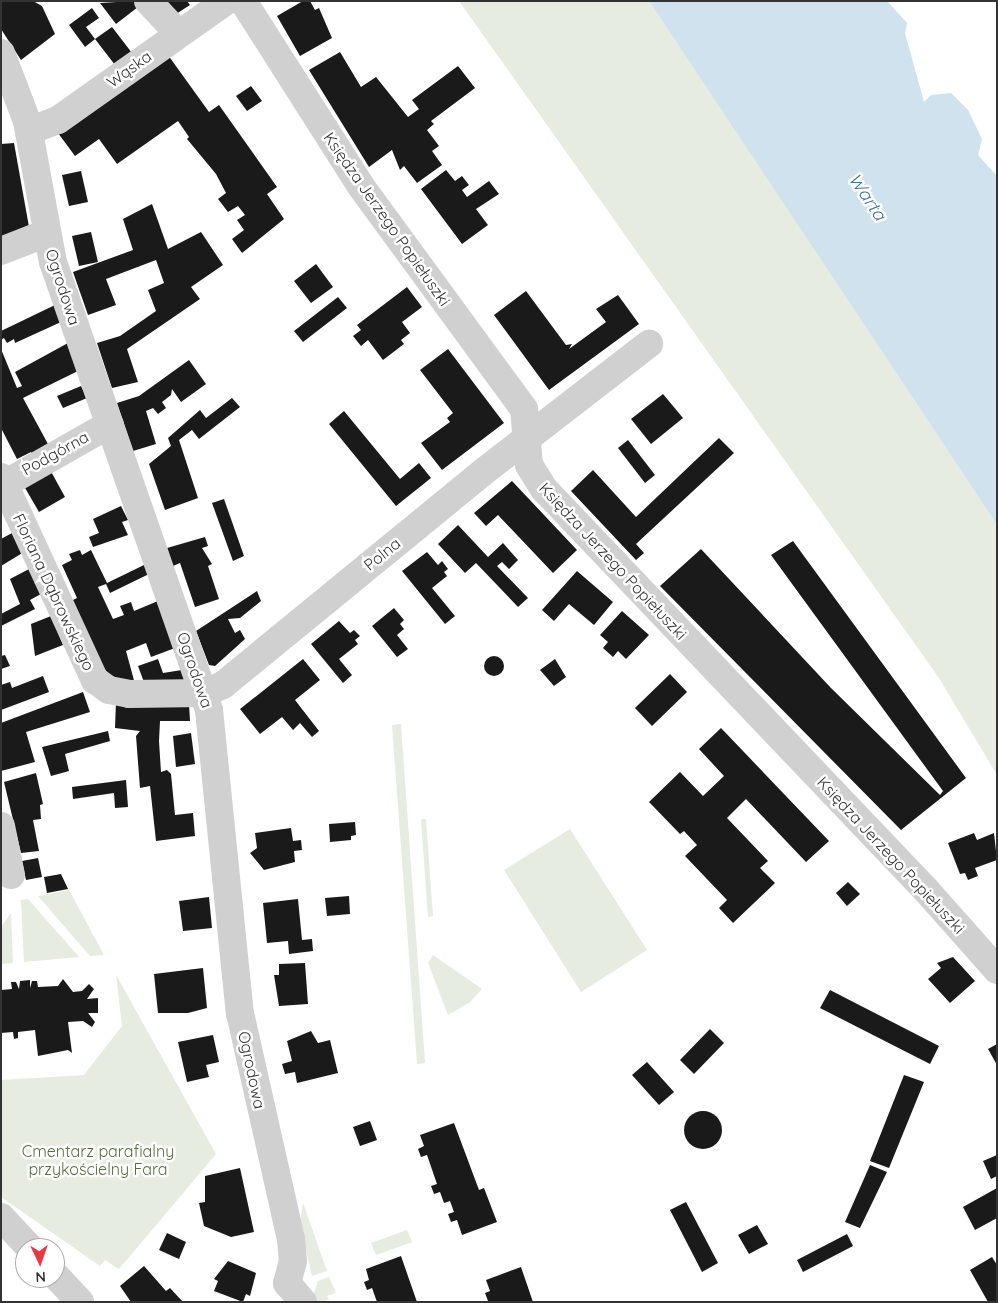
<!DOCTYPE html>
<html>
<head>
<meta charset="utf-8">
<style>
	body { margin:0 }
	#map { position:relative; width:998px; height:1303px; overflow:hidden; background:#fff; font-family:Quicksand,sans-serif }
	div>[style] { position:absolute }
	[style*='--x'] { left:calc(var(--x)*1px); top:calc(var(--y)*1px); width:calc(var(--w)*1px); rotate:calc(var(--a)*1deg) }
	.green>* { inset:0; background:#e6ecdf }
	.water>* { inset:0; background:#cfe2ee }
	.building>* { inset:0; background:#1a1a1a }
	.round { border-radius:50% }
	.minor>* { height:28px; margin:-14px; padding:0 14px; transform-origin:14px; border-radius:14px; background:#d0d0d0 }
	span { translate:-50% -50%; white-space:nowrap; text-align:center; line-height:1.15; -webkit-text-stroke:5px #fff; paint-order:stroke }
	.street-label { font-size:16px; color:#333 }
	.park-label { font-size:16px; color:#56703f }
	.water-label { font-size:18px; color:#3f7597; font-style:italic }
	.frame { position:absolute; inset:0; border:2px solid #333; pointer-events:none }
	.north { position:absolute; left:15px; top:1238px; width:50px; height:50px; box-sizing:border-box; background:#fff; border:1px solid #adadad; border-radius:50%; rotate:177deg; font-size:14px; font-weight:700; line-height:20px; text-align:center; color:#333 }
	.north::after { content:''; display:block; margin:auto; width:18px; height:22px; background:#e63946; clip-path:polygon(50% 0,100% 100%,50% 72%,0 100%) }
</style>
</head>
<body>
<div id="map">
	<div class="green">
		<i style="clip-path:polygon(459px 1px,649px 1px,997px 525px,997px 775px,939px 678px)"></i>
		<i style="clip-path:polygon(401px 724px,425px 1063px,417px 1064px,392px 725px)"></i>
		<i style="clip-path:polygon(421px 819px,426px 819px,433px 916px,428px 917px)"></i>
		<i style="clip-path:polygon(570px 829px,647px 950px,581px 992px,504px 870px)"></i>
		<i style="clip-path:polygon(69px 890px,104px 955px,90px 956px,38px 896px)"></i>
		<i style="clip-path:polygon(28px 899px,79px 957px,24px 962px,21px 900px)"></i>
		<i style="clip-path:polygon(11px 913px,13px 963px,1px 964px,1px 927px)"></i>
		<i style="clip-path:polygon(433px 955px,482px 989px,470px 1002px,448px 1015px,428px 963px)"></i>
		<i style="clip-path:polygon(116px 975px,216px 1154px,119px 1269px,105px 1260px,100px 1266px,1px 1197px,1px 1080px,84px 1075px,122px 1026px)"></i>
		<i style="clip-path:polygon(303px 1203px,327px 1271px,312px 1276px,300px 1224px)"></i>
		<i style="clip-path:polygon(407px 1230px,412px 1242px,376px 1255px,371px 1243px)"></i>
		<i style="clip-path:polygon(329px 1277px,336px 1293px,327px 1296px,329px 1300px,317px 1302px,313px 1295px,318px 1281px)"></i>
	</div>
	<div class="water">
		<i style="clip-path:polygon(649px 1px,887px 1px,907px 23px,905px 33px,924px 102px,931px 95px,951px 93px,968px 110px,982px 139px,978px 155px,997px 176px,997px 525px)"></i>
	</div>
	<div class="building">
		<i style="clip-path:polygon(1px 1px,33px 1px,42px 6px,55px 34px,21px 60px,1px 29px)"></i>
		<i style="clip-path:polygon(134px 1px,138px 7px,116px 24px,100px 3px)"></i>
		<i style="clip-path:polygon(165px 1px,187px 1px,190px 5px,176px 14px)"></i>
		<i style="clip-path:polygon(303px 1px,310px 1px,315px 10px,319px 8px,332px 38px,300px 56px,277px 16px)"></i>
		<i style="clip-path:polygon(92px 8px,99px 18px,86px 27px,95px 39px,112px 27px,132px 53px,115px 65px,95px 39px,85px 47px,69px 25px)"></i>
		<i style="clip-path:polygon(340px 52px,361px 87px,376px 77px,408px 117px,419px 109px,412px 100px,458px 66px,475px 88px,431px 121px,434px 124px,427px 130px,439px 146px,432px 151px,442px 165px,417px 183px,404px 166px,400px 170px,392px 150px,369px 167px,309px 70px)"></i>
		<i style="clip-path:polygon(168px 55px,209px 112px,219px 105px,277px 187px,267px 194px,284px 219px,242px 253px,232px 239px,244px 230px,237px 220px,245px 215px,238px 206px,228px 212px,218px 199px,226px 193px,216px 174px,187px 139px,189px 137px,178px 121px,117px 164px,99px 139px,75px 156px,58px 133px)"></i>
		<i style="clip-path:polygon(251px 86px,262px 101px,247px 111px,236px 96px)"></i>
		<i style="clip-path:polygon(14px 143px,29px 227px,1px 240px,1px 144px)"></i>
		<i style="clip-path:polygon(446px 170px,455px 181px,462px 176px,469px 185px,462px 190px,467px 197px,489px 181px,499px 194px,476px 209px,488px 225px,462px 244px,421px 189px)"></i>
		<i style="clip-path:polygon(81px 171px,88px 202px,69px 206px,62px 175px)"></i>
		<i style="clip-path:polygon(152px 204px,168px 249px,201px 232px,223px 265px,191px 287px,200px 299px,127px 349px,138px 382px,112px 388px,97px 343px,120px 336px,156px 311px,148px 290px,164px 283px,156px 260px,106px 279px,116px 305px,88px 315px,73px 272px,133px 250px,123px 219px)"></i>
		<i style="clip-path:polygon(91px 232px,98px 262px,79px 266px,72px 236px)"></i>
		<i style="clip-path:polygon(316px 264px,333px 287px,311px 303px,294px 281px)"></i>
		<i style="clip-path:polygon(407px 287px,422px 307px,402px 322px,410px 333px,401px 340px,404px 344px,383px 360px,368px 340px,361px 346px,353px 336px,361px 330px,357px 325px)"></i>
		<i style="clip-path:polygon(526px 291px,566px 345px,572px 344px,569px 349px,606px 322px,596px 309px,618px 295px,639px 324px,549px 390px,494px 315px)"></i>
		<i style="clip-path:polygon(338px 297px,347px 308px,303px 342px,294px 331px)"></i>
		<i style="clip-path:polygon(55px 305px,61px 322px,15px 343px,14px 339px,7px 343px,4px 338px,1px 340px,1px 331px)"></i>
		<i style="clip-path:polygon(68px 343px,78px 371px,23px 398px,48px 444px,33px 456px,31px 452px,17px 459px,1px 428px,1px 349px,17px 388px,22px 386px,15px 372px)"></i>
		<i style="clip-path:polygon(448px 349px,504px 423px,442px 470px,421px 443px,450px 422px,447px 418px,453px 413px,420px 370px)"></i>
		<i style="clip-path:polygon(189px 360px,206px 384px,181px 402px,172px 389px,171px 395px,162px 402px,166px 408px,158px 414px,153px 408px,146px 411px,156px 444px,133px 451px,117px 403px,139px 396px)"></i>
		<i style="clip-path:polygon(81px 386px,87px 398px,63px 408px,57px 396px)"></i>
		<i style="clip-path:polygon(663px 394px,683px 418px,651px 444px,631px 419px)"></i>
		<i style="clip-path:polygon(232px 398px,240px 407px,199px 439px,192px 430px,179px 440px,198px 498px,165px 510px,149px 464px,171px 446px,168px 438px,200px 410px,206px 418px)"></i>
		<i style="clip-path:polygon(344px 411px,400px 479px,419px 463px,431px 478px,396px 506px,329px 424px)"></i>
		<i style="clip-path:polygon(719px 438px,734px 453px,636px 544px,644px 553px,636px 560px,571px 491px,593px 470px,636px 517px)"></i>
		<i style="clip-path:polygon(628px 440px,655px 475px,645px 483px,618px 448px)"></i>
		<i style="clip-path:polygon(48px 466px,65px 497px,39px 512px,21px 481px)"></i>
		<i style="clip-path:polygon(512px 481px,577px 550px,553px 573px,498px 515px,486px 526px,474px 513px)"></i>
		<i style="clip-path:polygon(224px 499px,244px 556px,233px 561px,212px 503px)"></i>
		<i style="clip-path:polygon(121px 506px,128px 520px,122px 522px,128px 535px,93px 547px,89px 537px,99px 533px,93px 519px)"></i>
		<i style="clip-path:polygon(458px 525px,488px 557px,503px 543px,518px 560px,509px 569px,502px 562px,497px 566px,528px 598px,518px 607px,476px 563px,465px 573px,438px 544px)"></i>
		<i style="clip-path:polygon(12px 533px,24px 552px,1px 566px,1px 539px)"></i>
		<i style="clip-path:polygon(205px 537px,208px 546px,202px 548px,212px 564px,208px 566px,219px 599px,195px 607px,180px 563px,173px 566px,167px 548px)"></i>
		<i style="clip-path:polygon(793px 541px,966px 778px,901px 830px,660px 586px,701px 549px,831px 688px,940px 795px,943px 791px,771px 555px)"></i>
		<i style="clip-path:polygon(80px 550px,82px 555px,91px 550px,107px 583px,144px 565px,149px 574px,110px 593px,106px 584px,98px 587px,113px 619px,124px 615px,120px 606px,131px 602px,134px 611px,158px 601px,175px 648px,151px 657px,146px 643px,126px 651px,135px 684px,105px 676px,71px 601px,77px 598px,62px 565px,72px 560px,69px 554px)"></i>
		<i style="clip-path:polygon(427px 552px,438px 565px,442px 561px,448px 569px,444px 572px,447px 576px,432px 588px,455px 616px,445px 624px,402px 571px)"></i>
		<i style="clip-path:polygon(31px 568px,41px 594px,30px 600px,35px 609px,1px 626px,1px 614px,20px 604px,10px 579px)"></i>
		<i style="clip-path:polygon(577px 571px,613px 602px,594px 625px,569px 604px,554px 621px,542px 610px)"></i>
		<i style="clip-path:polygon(257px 591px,261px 601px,240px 618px,228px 619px,235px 633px,240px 630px,245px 639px,215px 666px,209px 665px,196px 631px)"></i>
		<i style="clip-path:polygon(394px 608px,404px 620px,400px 624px,404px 629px,397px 635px,408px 649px,397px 657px,372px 626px)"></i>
		<i style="clip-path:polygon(622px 611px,649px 635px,626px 659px,618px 651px,613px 657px,603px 648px,608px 642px,600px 635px)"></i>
		<i style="clip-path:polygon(51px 616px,63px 645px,35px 656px,31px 624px)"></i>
		<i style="clip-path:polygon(339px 621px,350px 633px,354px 630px,360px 636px,355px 640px,358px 644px,339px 659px,352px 675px,343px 683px,311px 644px)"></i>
		<i style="clip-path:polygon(5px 655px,10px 666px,1px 669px,1px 656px)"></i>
		<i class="round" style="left:484px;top:656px;width:20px;height:20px"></i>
		<i style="clip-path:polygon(158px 659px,163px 673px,182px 670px,186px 684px,145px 685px,138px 666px)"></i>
		<i style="clip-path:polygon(303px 659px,320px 680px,295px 700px,319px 731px,312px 737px,300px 723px,293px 730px,282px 717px,260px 734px,240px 709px)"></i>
		<i style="clip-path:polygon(555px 659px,566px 677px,554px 686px,540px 670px)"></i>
		<i style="clip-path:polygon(670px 674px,687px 692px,652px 726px,635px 708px)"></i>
		<i style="clip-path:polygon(43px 676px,49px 692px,1px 710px,1px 685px,10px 682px,12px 688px)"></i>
		<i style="clip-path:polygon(83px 692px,90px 712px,26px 732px,35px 762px,1px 771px,1px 723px)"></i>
		<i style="clip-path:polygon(116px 701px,189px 704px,190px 721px,160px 721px,159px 741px,161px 772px,167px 770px,171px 774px,175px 815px,193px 813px,195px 836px,156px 841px,150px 786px,140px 788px,136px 736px,140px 731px,115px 728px)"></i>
		<i style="clip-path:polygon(721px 728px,829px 841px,806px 862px,746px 799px,727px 818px,768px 861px,760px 868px,775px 883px,733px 923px,719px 908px,727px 900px,685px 856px,697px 845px,684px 831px,680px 834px,649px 802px,680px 772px,703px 796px,724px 776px,699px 749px)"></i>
		<i style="clip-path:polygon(108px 731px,110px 741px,65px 754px,69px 771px,51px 776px,42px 747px)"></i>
		<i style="clip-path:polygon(191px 733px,195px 764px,176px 767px,173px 736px)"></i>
		<i style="clip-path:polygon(36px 773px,43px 804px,40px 805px,41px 819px,33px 820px,39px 851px,21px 853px,4px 782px)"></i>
		<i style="clip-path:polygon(126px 780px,128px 807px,115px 808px,114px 793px,73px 799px,72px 787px)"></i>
		<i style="clip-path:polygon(355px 822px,356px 835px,351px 836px,351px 840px,330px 842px,329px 824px)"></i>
		<i style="clip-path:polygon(291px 828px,293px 841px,301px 840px,302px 850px,294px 851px,295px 862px,264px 870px,250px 853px,257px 848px,255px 833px)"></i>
		<i style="clip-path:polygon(974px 833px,977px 840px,994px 833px,997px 860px,975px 868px,978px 876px,968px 880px,965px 873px,960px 874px,948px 843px)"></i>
		<i style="clip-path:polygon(38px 858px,42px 877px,26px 880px,22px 861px)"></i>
		<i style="clip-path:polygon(61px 874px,68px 889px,47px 893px,44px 877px)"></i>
		<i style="clip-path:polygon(848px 882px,860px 894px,847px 906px,836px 893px)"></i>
		<i style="clip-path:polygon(349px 896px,350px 914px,327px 916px,325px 898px)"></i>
		<i style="clip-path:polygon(209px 897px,212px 928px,183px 931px,179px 901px)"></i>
		<i style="clip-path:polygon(298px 899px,302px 940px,312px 939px,313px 951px,289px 954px,288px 941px,267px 943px,263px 903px)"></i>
		<i style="clip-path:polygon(953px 957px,975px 981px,950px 1003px,928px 979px,941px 968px,937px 963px)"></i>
		<i style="clip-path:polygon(305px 963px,308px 1004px,279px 1006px,274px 975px,279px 975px,279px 964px)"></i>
		<i style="clip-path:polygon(203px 968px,207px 1008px,188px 1013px,158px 1013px,154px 974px)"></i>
		<i style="clip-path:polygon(63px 979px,73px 992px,82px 991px,89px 984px,94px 989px,87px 999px,98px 998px,98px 1013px,88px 1013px,95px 1022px,92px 1027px,83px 1021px,68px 1022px,72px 1053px,68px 1050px,38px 1056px,35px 1030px,18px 1032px,18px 1038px,14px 1039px,13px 1032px,1px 1033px,1px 990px,12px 989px,11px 982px,16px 982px,19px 989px,20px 981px,30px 980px,30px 988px,32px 981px,37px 981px,38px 987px,58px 986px)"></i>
		<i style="clip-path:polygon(830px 990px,939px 1046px,930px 1064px,820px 1008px)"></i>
		<i style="clip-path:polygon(710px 1029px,724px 1043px,694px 1074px,680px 1060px)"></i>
		<i style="clip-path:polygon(311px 1031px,318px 1043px,330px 1040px,338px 1073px,297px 1083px,295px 1072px,285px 1074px,282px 1064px,292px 1061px,287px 1041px)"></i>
		<i style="clip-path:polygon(213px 1035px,219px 1062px,206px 1065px,209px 1077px,187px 1082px,178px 1042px)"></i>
		<i style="clip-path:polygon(997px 1044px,997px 1065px,988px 1049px)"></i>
		<i style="clip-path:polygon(647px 1062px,674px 1092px,659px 1105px,632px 1075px)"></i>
		<i style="clip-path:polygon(904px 1075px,924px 1082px,889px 1168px,870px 1161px)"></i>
		<i class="round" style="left:684px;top:1111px;width:38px;height:38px"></i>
		<i style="clip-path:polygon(370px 1121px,377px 1140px,360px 1146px,353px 1127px)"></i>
		<i style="clip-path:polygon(454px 1123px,479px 1190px,484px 1188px,497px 1222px,462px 1235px,457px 1220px,451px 1222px,448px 1214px,454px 1212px,450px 1201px,444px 1203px,440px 1192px,434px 1194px,431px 1186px,437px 1184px,427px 1155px,421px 1157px,418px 1149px,424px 1146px,420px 1135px)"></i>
		<i style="clip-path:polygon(997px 1155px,997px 1176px,991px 1179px,983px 1161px)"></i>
		<i style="clip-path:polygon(870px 1165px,887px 1172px,860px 1228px,845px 1222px)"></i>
		<i style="clip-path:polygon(240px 1168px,254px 1232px,231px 1237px,204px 1226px,199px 1203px,205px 1202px,205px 1176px)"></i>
		<i style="clip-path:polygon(997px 1188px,997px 1218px,975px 1230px,963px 1207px)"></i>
		<i style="clip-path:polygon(686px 1202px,718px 1263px,702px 1272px,670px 1210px)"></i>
		<i style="clip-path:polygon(757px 1225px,768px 1244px,749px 1254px,738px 1235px)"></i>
		<i style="clip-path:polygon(167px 1233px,186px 1242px,179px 1259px,159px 1250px)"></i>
		<i style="clip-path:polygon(847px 1234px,853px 1246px,803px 1272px,797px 1260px)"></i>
		<i style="clip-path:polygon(401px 1256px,417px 1302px,377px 1302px,372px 1288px,367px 1290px,364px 1282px,369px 1280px,366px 1269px)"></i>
		<i style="clip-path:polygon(992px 1257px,997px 1265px,997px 1302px,988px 1302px,970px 1270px)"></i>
		<i style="clip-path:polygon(228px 1261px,256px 1273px,250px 1296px,246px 1294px,243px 1302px,214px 1291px,218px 1281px,214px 1279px)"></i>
		<i style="clip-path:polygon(144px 1266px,166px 1291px,170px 1288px,183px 1302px,131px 1302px,120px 1286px)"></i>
		<i style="clip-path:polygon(521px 1267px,533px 1302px,488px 1301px,485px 1293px,490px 1291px,486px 1280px)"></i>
	</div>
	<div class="minor">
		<i style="--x:148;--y:1;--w:44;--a:46.8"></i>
		<i style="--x:243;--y:1;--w:218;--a:57.5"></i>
		<i style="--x:360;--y:185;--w:278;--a:53.8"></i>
		<i style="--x:524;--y:409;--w:56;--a:84.9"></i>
		<i style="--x:529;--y:465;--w:28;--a:58"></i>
		<i style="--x:544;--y:489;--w:554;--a:46.39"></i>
		<i style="--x:926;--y:890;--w:107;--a:48.4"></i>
		<i style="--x:1;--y:53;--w:73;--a:69.1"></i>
		<i style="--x:27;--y:121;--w:143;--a:79.6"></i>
		<i style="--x:53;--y:262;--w:474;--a:70.8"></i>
		<i style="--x:209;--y:710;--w:305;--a:84.2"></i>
		<i style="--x:240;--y:1013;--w:232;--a:77.3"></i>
		<i style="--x:291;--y:1239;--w:22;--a:85"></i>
		<i style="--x:293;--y:1261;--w:23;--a:105"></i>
		<i style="--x:287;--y:1283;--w:25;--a:50"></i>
		<i style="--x:29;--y:131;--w:31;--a:-21"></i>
		<i style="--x:58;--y:120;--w:206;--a:-35.3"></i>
		<i style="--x:1;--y:251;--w:49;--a:-21.4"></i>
		<i style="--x:1;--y:477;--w:224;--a:65.2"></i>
		<i style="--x:95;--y:680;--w:17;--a:36"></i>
		<i style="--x:109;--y:690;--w:20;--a:11"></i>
		<i style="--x:129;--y:694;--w:75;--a:-0.8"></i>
		<i style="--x:204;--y:693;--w:21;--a:-23"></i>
		<i style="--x:223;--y:685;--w:341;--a:-39.3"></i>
		<i style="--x:487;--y:469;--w:205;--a:-37.7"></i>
		<i style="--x:1;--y:486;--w:125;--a:-29.6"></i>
		<i style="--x:1;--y:826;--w:50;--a:78.5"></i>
		<i style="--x:1;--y:1217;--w:42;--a:46.9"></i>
		<i style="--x:55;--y:1275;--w:37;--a:47"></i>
	</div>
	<div class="street-label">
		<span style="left:129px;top:69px;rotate:-36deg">Wąska</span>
		<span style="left:387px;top:219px;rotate:55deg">Księdza Jerzego Popiełuszki</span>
		<span style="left:63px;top:287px;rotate:72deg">Ogrodowa</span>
		<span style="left:55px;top:453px;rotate:-29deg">Podgórna</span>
		<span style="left:382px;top:554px;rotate:-39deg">Polna</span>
		<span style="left:613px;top:561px;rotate:47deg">Księdza Jerzego Popiełuszki</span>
		<span style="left:54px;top:592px;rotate:65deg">Floriana Dąbrowskiego</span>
		<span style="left:195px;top:670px;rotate:71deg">Ogrodowa</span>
		<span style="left:891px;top:855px;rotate:47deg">Księdza Jerzego Popiełuszki</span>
		<span style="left:252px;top:1070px;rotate:78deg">Ogrodowa</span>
	</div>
	<div class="park-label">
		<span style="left:98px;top:1160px">Cmentarz parafialny<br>przykościelny Fara</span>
	</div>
	<div class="water-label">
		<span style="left:867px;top:197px;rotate:56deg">Warta</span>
	</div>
	<div class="frame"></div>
	<div class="north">N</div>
</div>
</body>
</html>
